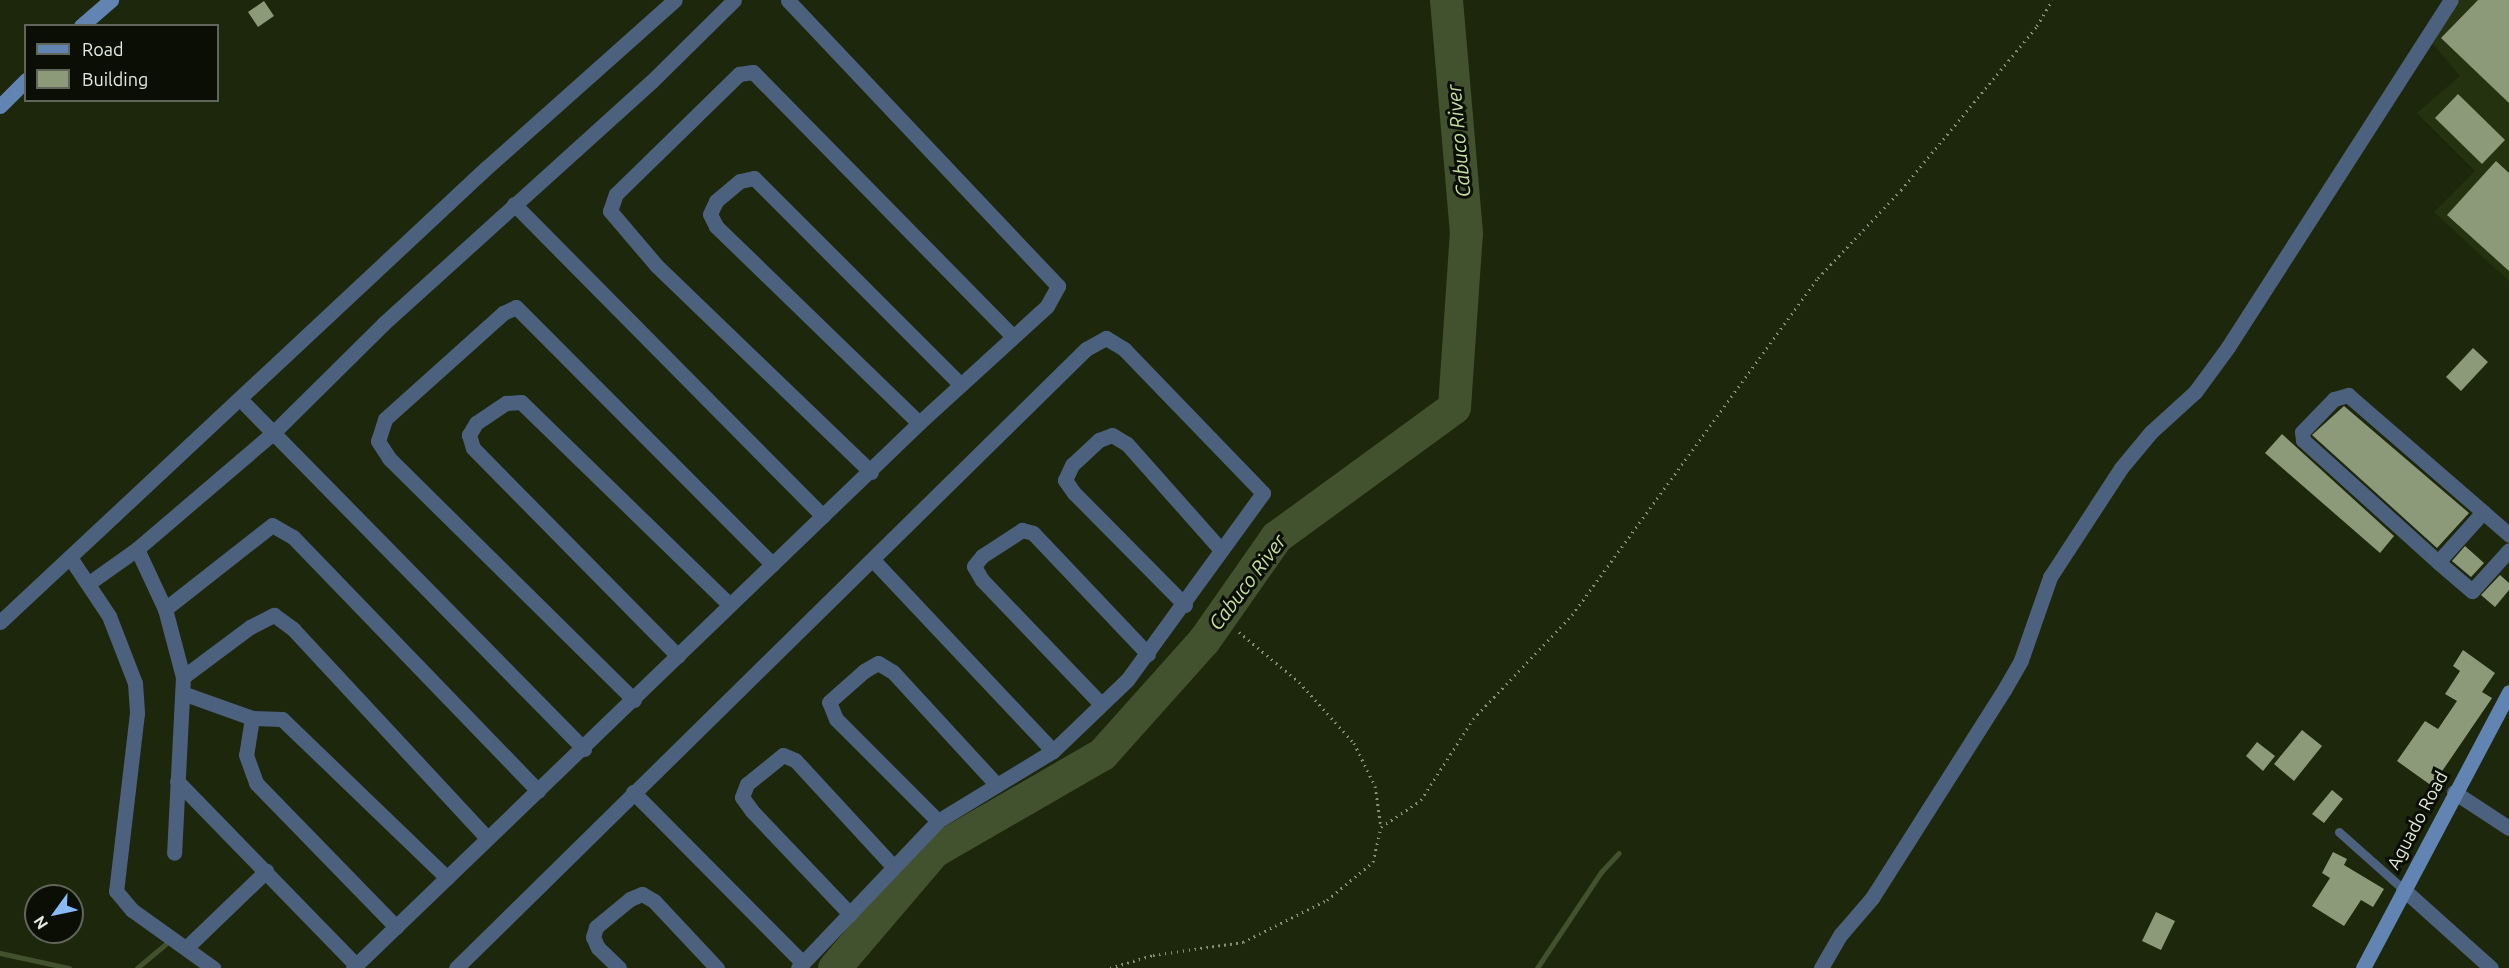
<!DOCTYPE html>
<html>
<head>
<meta charset="utf-8">
<style>
	body { margin:0 }
	#map { position:relative; width:2509px; height:968px; overflow:hidden; background:#1d270c; font-family:Ubuntu,sans-serif }
	div>[style] { position:absolute }
	[style*='--x'] { left:calc(var(--x)*1px); top:calc(var(--y)*1px); width:calc(var(--w)*1px); rotate:calc(var(--a)*1deg) }
	.built>* { inset:0; background:#25320f }
	.stream>* { height:5px; margin:-2.5px; padding:0 2.5px; transform-origin:2.5px; border-radius:2.5px; background:#43522e }
	.river>* { height:33px; margin:-16.5px; padding:0 16.5px; transform-origin:16.5px; border-radius:16.5px; background:#43522e }
	.building>* { inset:0; background:#8c9a7a }
	.path>* { height:3px; margin-top:-1.5px; transform-origin:0; background:repeating-linear-gradient(90deg,#878f7a 0 1.5px,transparent 0 6px) }
	.lane>* { height:9px; margin:-4.5px; padding:0 4.5px; transform-origin:4.5px; border-radius:4.5px; background:#4c617e }
	.street>* { height:15px; margin:-7.5px; padding:0 7.5px; transform-origin:7.5px; border-radius:7.5px; background:#4c617e }
	.secondary>* { height:15px; margin:-7.5px; padding:0 7.5px; transform-origin:7.5px; border-radius:7.5px; background:#6184b2 }
	span { translate:-50% -50%; white-space:nowrap; text-align:center; line-height:1.15; -webkit-text-stroke:6px #0a0e04; paint-order:stroke }
	.street-label { font-size:18px; color:#e4ebda }
	.water-label { font-size:20px; color:#c5e0a0; font-style:italic }
	.legend { position:absolute; left:24px; top:24px; width:195px; height:78px; box-sizing:border-box; background:#0a0e04; border:2px solid #61665a; margin:0; padding:8px 10px; list-style:none; font-size:18px; color:#e4ebda }
	.legend li { display:flex; align-items:center; gap:12px; height:30px }
	.legend b { width:30px; border:2px solid #61665a }
	.north { position:absolute; left:24px; top:884px; width:60px; height:60px; box-sizing:border-box; background:#0a0e04; border:2px solid #61665a; border-radius:50%; rotate:237deg; font-size:16px; font-weight:700; line-height:24px; text-align:center; color:#e4ebda }
	.north::after { content:''; display:block; margin:auto; width:21px; height:27px; background:#88bafc; clip-path:polygon(50% 0,100% 100%,50% 72%,0 100%) }
</style>
</head>
<body>
<div id="map">
	<div class="built">
		<i style="clip-path:polygon(2453px 0,2509px 0,2509px 281px,2434px 212px,2475px 171px,2417px 113px,2460px 76px,2429px 39px)"></i>
	</div>
	<div class="stream">
		<i style="--x:0;--y:953;--w:71;--a:12.3"></i>
		<i style="--x:137;--y:968;--w:39;--a:-40"></i>
		<i style="--x:1537;--y:968;--w:115;--a:-56.3"></i>
		<i style="--x:1601;--y:872;--w:26;--a:-47"></i>
	</div>
	<div class="river">
		<i style="--x:834;--y:968;--w:154;--a:-49.5"></i>
		<i style="--x:934;--y:851;--w:194;--a:-30"></i>
		<i style="--x:1102;--y:754;--w:153;--a:-48.2"></i>
		<i style="--x:1204;--y:640;--w:126;--a:-55"></i>
		<i style="--x:1276;--y:537;--w:220;--a:-36.1"></i>
		<i style="--x:1454;--y:407;--w:174;--a:-86.1"></i>
		<i style="--x:1466;--y:233;--w:234;--a:-94.9"></i>
	</div>
	<div class="building">
		<i style="clip-path:polygon(2478px 0,2509px 0,2509px 103px,2441px 38px)"></i>
		<i style="clip-path:polygon(264px 1px,274px 16px,258px 27px,248px 12px)"></i>
		<i style="clip-path:polygon(2458px 94px,2505px 140px,2482px 164px,2435px 118px)"></i>
		<i style="clip-path:polygon(2496px 161px,2509px 173px,2509px 271px,2447px 215px)"></i>
		<i style="clip-path:polygon(2473px 348px,2488px 362px,2461px 391px,2446px 377px)"></i>
		<i style="clip-path:polygon(2344px 406px,2469px 513px,2437px 548px,2312px 435px)"></i>
		<i style="clip-path:polygon(2282px 434px,2394px 536px,2380px 553px,2265px 453px)"></i>
		<i style="clip-path:polygon(2465px 546px,2484px 563px,2471px 577px,2452px 561px)"></i>
		<i style="clip-path:polygon(2500px 575px,2509px 583px,2509px 590px,2495px 607px,2481px 595px)"></i>
		<i style="clip-path:polygon(2463px 650px,2495px 673px,2482px 692px,2492px 698px,2432px 786px,2397px 761px,2425px 721px,2438px 729px,2457px 701px,2445px 694px,2460px 671px,2453px 666px)"></i>
		<i style="clip-path:polygon(2302px 730px,2322px 746px,2294px 781px,2274px 764px)"></i>
		<i style="clip-path:polygon(2257px 742px,2275px 756px,2263px 771px,2246px 756px)"></i>
		<i style="clip-path:polygon(2332px 790px,2343px 799px,2324px 823px,2312px 814px)"></i>
		<i style="clip-path:polygon(2333px 852px,2347px 859px,2344px 865px,2384px 889px,2373px 907px,2361px 900px,2344px 926px,2312px 906px,2330px 878px,2322px 873px)"></i>
		<i style="clip-path:polygon(2156px 912px,2175px 921px,2161px 950px,2142px 941px)"></i>
	</div>
	<div class="path">
		<i style="--x:1239;--y:632;--w:78;--a:39.8"></i>
		<i style="--x:1299;--y:682;--w:82;--a:48"></i>
		<i style="--x:1354;--y:743;--w:48;--a:64"></i>
		<i style="--x:1375;--y:786;--w:41;--a:81.7"></i>
		<i style="--x:1110;--y:968;--w:45;--a:-16.8"></i>
		<i style="--x:1153;--y:955;--w:91;--a:-8.2"></i>
		<i style="--x:1243;--y:942;--w:94;--a:-26.6"></i>
		<i style="--x:1327;--y:900;--w:60;--a:-39.6"></i>
		<i style="--x:1373;--y:862;--w:36;--a:-77"></i>
		<i style="--x:1381;--y:827;--w:48;--a:-34"></i>
		<i style="--x:1421;--y:800;--w:96;--a:-57.3"></i>
		<i style="--x:1473;--y:719;--w:144;--a:-46.4"></i>
		<i style="--x:1572;--y:615;--w:417;--a:-53.9"></i>
		<i style="--x:1818;--y:278;--w:121;--a:-46.7"></i>
		<i style="--x:1901;--y:190;--w:213;--a:-50.3"></i>
		<i style="--x:2037;--y:26;--w:30;--a:-60"></i>
	</div>
	<div class="lane">
		<i style="--x:2339;--y:832;--w:86;--a:41.7"></i>
	</div>
	<div class="street">
		<i style="--x:514;--y:204;--w:439;--a:45.3"></i>
		<i style="--x:242;--y:401;--w:488;--a:45.5"></i>
		<i style="--x:919;--y:423;--w:283;--a:-135.9"></i>
		<i style="--x:716;--y:226;--w:13;--a:-117"></i>
		<i style="--x:710;--y:214;--w:14;--a:-65"></i>
		<i style="--x:716;--y:201;--w:31;--a:-40"></i>
		<i style="--x:740;--y:181;--w:14;--a:-12"></i>
		<i style="--x:754;--y:178;--w:291;--a:45"></i>
		<i style="--x:871;--y:472;--w:298;--a:-136.1"></i>
		<i style="--x:656;--y:265;--w:71;--a:-130.4"></i>
		<i style="--x:610;--y:211;--w:18;--a:-71"></i>
		<i style="--x:616;--y:194;--w:172;--a:-44.3"></i>
		<i style="--x:739;--y:74;--w:14;--a:-8"></i>
		<i style="--x:753;--y:72;--w:371;--a:45.5"></i>
		<i style="--x:2483;--y:512;--w:67;--a:132"></i>
		<i style="--x:2438;--y:562;--w:182;--a:-137.9"></i>
		<i style="--x:2303;--y:440;--w:8;--a:-97"></i>
		<i style="--x:2302;--y:432;--w:46;--a:-45.9"></i>
		<i style="--x:2334;--y:399;--w:15;--a:-16"></i>
		<i style="--x:2348;--y:395;--w:179;--a:40.9"></i>
		<i style="--x:2483;--y:512;--w:35;--a:41"></i>
		<i style="--x:137;--y:549;--w:66;--a:65"></i>
		<i style="--x:165;--y:609;--w:70;--a:75.2"></i>
		<i style="--x:183;--y:677;--w:176;--a:92.9"></i>
		<i style="--x:71;--y:559;--w:69;--a:56.3"></i>
		<i style="--x:109;--y:616;--w:72;--a:68.8"></i>
		<i style="--x:135;--y:683;--w:30;--a:86"></i>
		<i style="--x:137;--y:713;--w:179;--a:96.7"></i>
		<i style="--x:116;--y:891;--w:25;--a:50"></i>
		<i style="--x:132;--y:910;--w:100;--a:35.6"></i>
		<i style="--x:873;--y:560;--w:262;--a:46.7"></i>
		<i style="--x:2438;--y:562;--w:45;--a:40.5"></i>
		<i style="--x:2472;--y:591;--w:55;--a:-47.9"></i>
		<i style="--x:89;--y:583;--w:59;--a:-35.3"></i>
		<i style="--x:137;--y:549;--w:179;--a:-40.5"></i>
		<i style="--x:273;--y:433;--w:155;--a:-44.7"></i>
		<i style="--x:383;--y:324;--w:363;--a:-42.1"></i>
		<i style="--x:652;--y:81;--w:115;--a:-44.6"></i>
		<i style="--x:1185;--y:605;--w:158;--a:-134.7"></i>
		<i style="--x:1074;--y:493;--w:16;--a:-125"></i>
		<i style="--x:1065;--y:480;--w:17;--a:-65"></i>
		<i style="--x:1072;--y:465;--w:37;--a:-43"></i>
		<i style="--x:1099;--y:440;--w:14;--a:-21"></i>
		<i style="--x:1112;--y:435;--w:17;--a:31"></i>
		<i style="--x:1127;--y:444;--w:142;--a:48.4"></i>
		<i style="--x:165;--y:609;--w:136;--a:-38.1"></i>
		<i style="--x:272;--y:525;--w:24;--a:30"></i>
		<i style="--x:293;--y:537;--w:353;--a:46"></i>
		<i style="--x:0;--y:622;--w:664;--a:-43.05"></i>
		<i style="--x:485;--y:169;--w:254;--a:-41.7"></i>
		<i style="--x:678;--y:656;--w:292;--a:-134.6"></i>
		<i style="--x:473;--y:448;--w:14;--a:-107"></i>
		<i style="--x:469;--y:435;--w:14;--a:-60"></i>
		<i style="--x:476;--y:423;--w:36;--a:-34"></i>
		<i style="--x:506;--y:403;--w:15;--a:-4"></i>
		<i style="--x:521;--y:402;--w:290;--a:44.2"></i>
		<i style="--x:183;--y:677;--w:84;--a:-36.7"></i>
		<i style="--x:250;--y:627;--w:27;--a:-27"></i>
		<i style="--x:274;--y:615;--w:24;--a:36"></i>
		<i style="--x:293;--y:629;--w:285;--a:47.1"></i>
		<i style="--x:185;--y:694;--w:71;--a:19.7"></i>
		<i style="--x:252;--y:718;--w:30;--a:2"></i>
		<i style="--x:282;--y:719;--w:229;--a:43.9"></i>
		<i style="--x:634;--y:700;--w:344;--a:-135.4"></i>
		<i style="--x:389;--y:458;--w:20;--a:-123"></i>
		<i style="--x:378;--y:441;--w:23;--a:-72"></i>
		<i style="--x:385;--y:419;--w:159;--a:-41.9"></i>
		<i style="--x:503;--y:313;--w:14;--a:-25"></i>
		<i style="--x:516;--y:307;--w:363;--a:45.1"></i>
		<i style="--x:1100;--y:703;--w:170;--a:-133.8"></i>
		<i style="--x:982;--y:580;--w:16;--a:-120"></i>
		<i style="--x:974;--y:566;--w:13;--a:-51"></i>
		<i style="--x:982;--y:556;--w:48;--a:-33"></i>
		<i style="--x:1022;--y:530;--w:11;--a:15"></i>
		<i style="--x:1033;--y:533;--w:167;--a:46.5"></i>
		<i style="--x:252;--y:718;--w:37;--a:99"></i>
		<i style="--x:246;--y:755;--w:30;--a:70"></i>
		<i style="--x:256;--y:783;--w:201;--a:45.8"></i>
		<i style="--x:177;--y:781;--w:257;--a:45.8"></i>
		<i style="--x:633;--y:792;--w:241;--a:45.2"></i>
		<i style="--x:2454;--y:792;--w:66;--a:33.2"></i>
		<i style="--x:938;--y:821;--w:144;--a:-135"></i>
		<i style="--x:836;--y:719;--w:18;--a:-112"></i>
		<i style="--x:829;--y:702;--w:47;--a:-41.5"></i>
		<i style="--x:864;--y:671;--w:16;--a:-30"></i>
		<i style="--x:878;--y:663;--w:17;--a:31"></i>
		<i style="--x:893;--y:672;--w:151;--a:47.4"></i>
		<i style="--x:2403;--y:889;--w:118;--a:41.9"></i>
		<i style="--x:850;--y:914;--w:142;--a:-133.6"></i>
		<i style="--x:752;--y:811;--w:17;--a:-126"></i>
		<i style="--x:742;--y:797;--w:14;--a:-69"></i>
		<i style="--x:747;--y:784;--w:46;--a:-38.9"></i>
		<i style="--x:783;--y:755;--w:13;--a:23"></i>
		<i style="--x:795;--y:760;--w:143;--a:47.3"></i>
		<i style="--x:187;--y:947;--w:110;--a:-43.9"></i>
		<i style="--x:353;--y:968;--w:786;--a:-43.92"></i>
		<i style="--x:919;--y:423;--w:173;--a:-42.4"></i>
		<i style="--x:1047;--y:306;--w:23;--a:-61"></i>
		<i style="--x:1058;--y:286;--w:393;--a:-133.4"></i>
		<i style="--x:456;--y:968;--w:883;--a:-44.5"></i>
		<i style="--x:1086;--y:349;--w:23;--a:-29"></i>
		<i style="--x:1106;--y:338;--w:21;--a:31"></i>
		<i style="--x:1124;--y:349;--w:200;--a:46"></i>
		<i style="--x:1263;--y:493;--w:231;--a:126"></i>
		<i style="--x:1127;--y:680;--w:103;--a:136.2"></i>
		<i style="--x:1053;--y:751;--w:135;--a:148.7"></i>
		<i style="--x:938;--y:821;--w:203;--a:133.6"></i>
		<i style="--x:619;--y:968;--w:29;--a:-136"></i>
		<i style="--x:598;--y:948;--w:12;--a:-114"></i>
		<i style="--x:593;--y:937;--w:10;--a:-73"></i>
		<i style="--x:596;--y:927;--w:44;--a:-39.5"></i>
		<i style="--x:630;--y:899;--w:13;--a:-23"></i>
		<i style="--x:642;--y:894;--w:14;--a:30"></i>
		<i style="--x:654;--y:901;--w:92;--a:46.8"></i>
		<i style="--x:1821;--y:968;--w:39;--a:-60"></i>
		<i style="--x:1841;--y:934;--w:48;--a:-49.3"></i>
		<i style="--x:1872;--y:898;--w:246;--a:-57.6"></i>
		<i style="--x:2004;--y:690;--w:34;--a:-60"></i>
		<i style="--x:2021;--y:660;--w:88;--a:-70.7"></i>
		<i style="--x:2050;--y:577;--w:130;--a:-56.9"></i>
		<i style="--x:2121;--y:468;--w:47;--a:-50.2"></i>
		<i style="--x:2151;--y:432;--w:59;--a:-42.3"></i>
		<i style="--x:2195;--y:392;--w:56;--a:-53.7"></i>
		<i style="--x:2228;--y:347;--w:412;--a:-57.3"></i>
	</div>
	<div class="secondary">
		<i style="--x:81;--y:26;--w:40;--a:-41"></i>
		<i style="--x:0;--y:106;--w:37;--a:-45"></i>
		<i style="--x:2363;--y:968;--w:312;--a:-62.1"></i>
	</div>
	<div class="street-label">
		<span style="left:2417px;top:820px;rotate:-62deg">Aguado Road</span>
	</div>
	<div class="water-label">
		<span style="left:1458px;top:141px;rotate:-95deg">Cabuco River</span>
		<span style="left:1247px;top:582px;rotate:-53deg">Cabuco River</span>
	</div>
	<ul class="legend">
	<li><b style="height:8px;background:#6184b2"></b>Road</li>
	<li><b style="height:16px;background:#8c9a7a"></b>Building</li>
	</ul>
	<div class="north">N</div>
</div>
</body>
</html>
